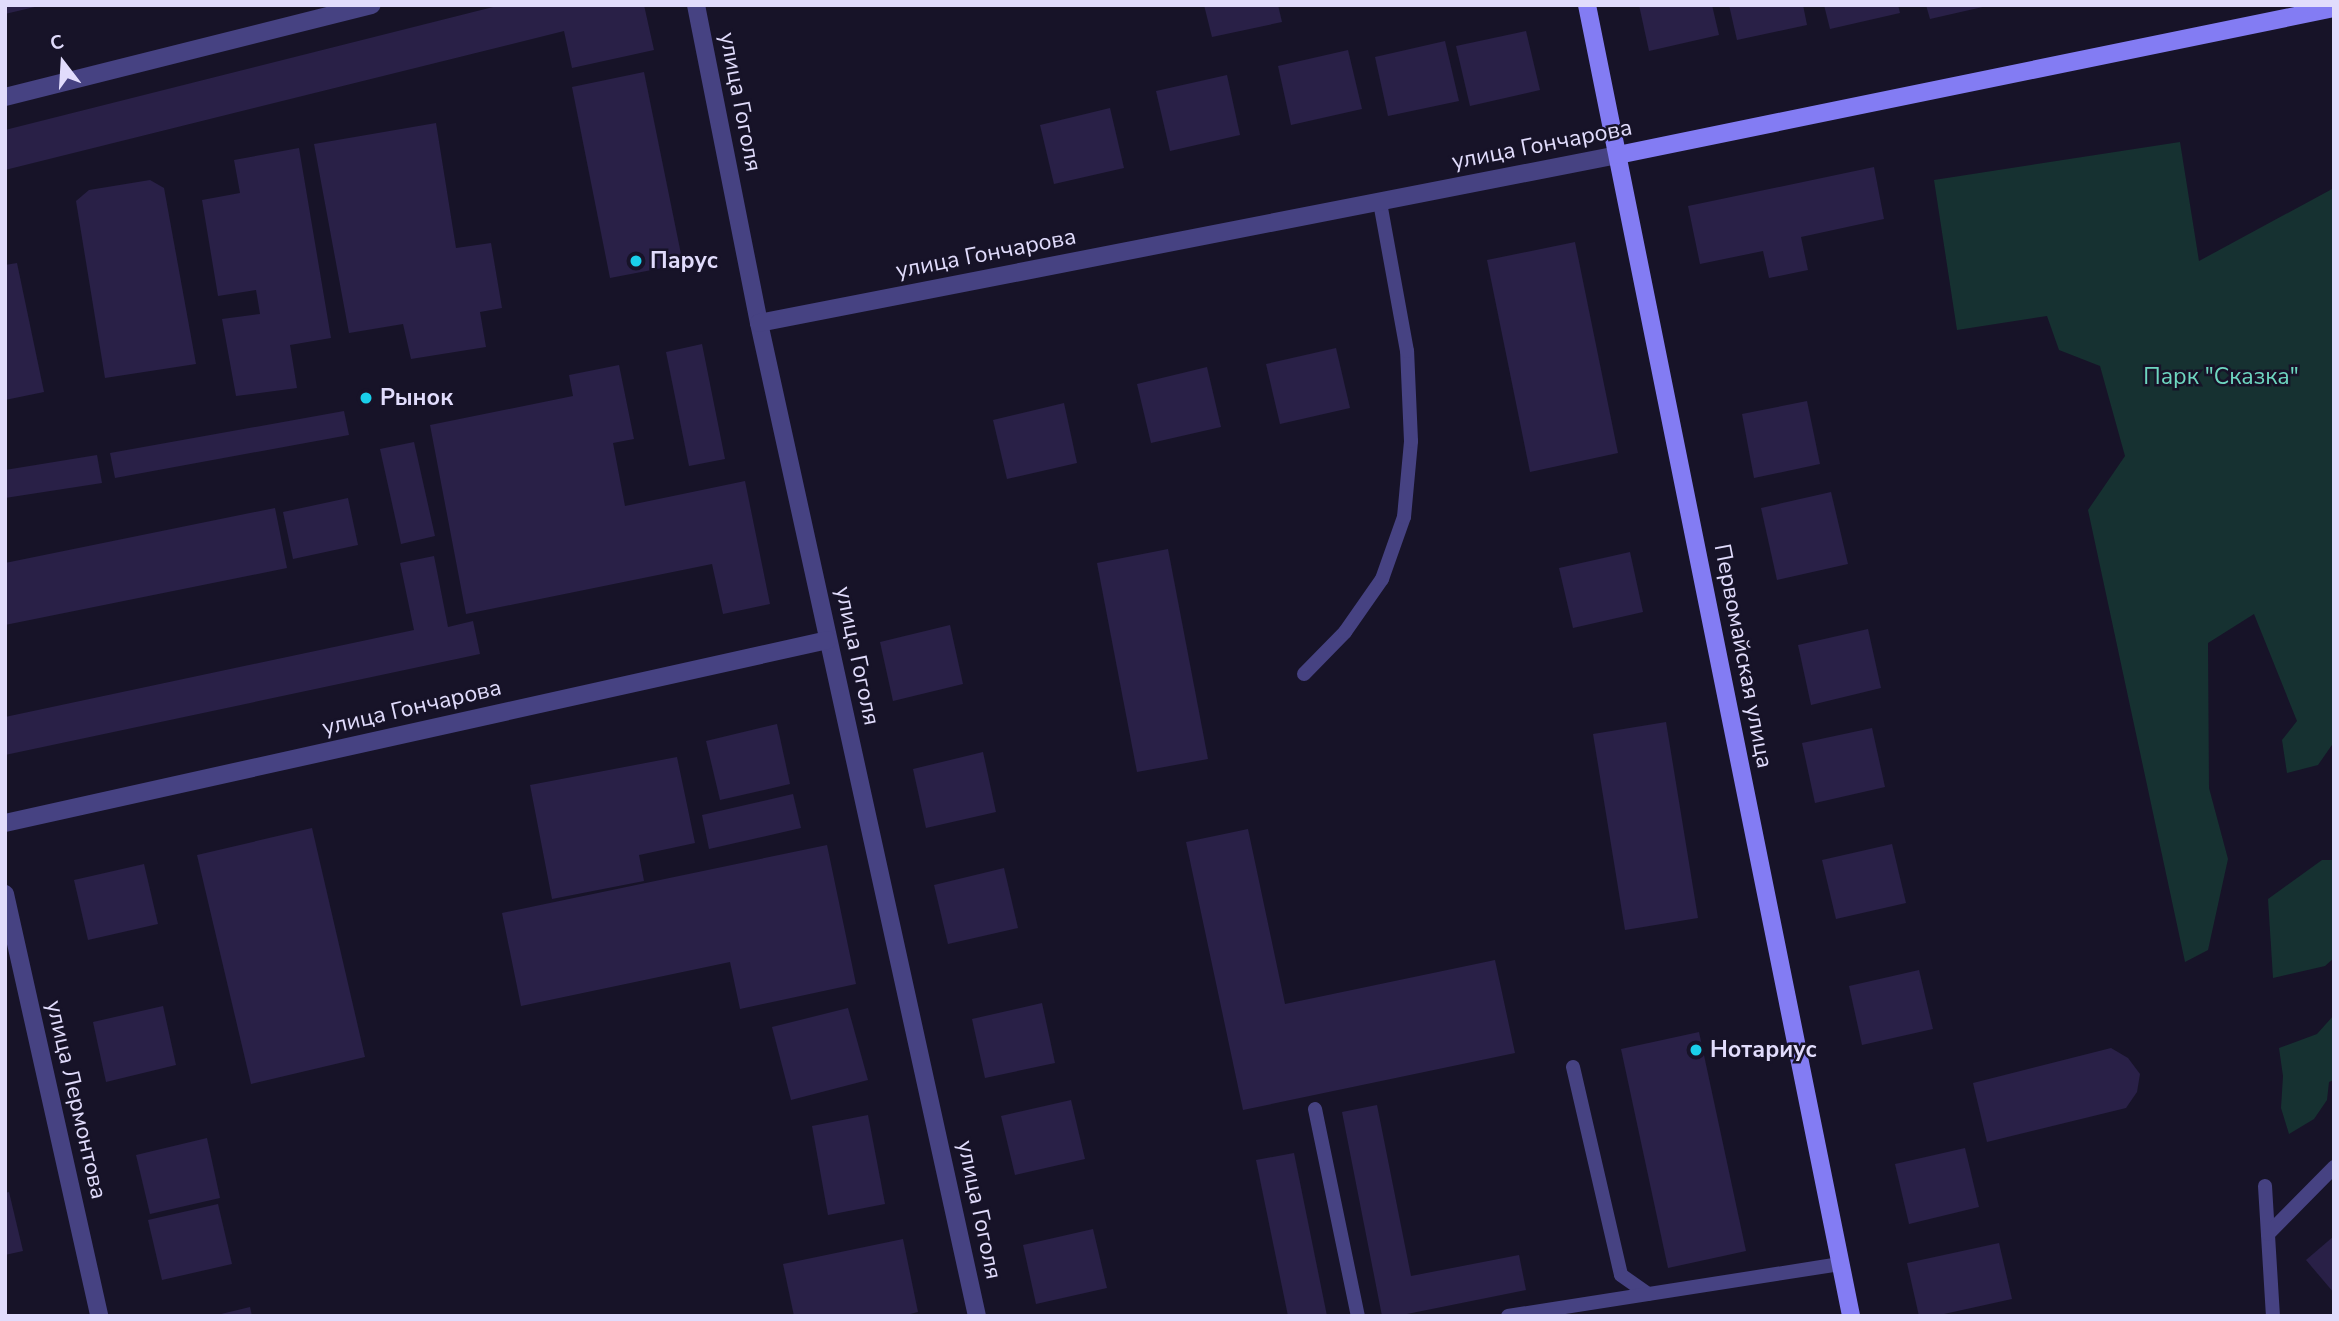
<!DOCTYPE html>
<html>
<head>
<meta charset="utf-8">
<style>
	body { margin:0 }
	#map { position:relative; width:2339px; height:1321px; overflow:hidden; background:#171328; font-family:"Nunito Sans",sans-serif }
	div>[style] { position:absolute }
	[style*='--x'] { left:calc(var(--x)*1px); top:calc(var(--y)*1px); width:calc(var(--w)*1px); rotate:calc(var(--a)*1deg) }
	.green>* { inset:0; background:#163131 }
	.building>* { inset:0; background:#292047 }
	.lane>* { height:14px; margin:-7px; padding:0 7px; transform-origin:7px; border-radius:7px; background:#464282 }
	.street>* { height:18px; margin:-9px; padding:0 9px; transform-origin:9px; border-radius:9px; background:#464282 }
	.secondary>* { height:18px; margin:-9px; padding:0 9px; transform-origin:9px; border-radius:9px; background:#837cf3 }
	.dots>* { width:19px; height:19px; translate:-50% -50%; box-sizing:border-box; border:4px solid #171328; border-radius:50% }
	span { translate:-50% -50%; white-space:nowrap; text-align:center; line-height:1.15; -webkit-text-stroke:5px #171328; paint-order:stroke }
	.street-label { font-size:23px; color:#e1dcfc }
	.poi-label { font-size:23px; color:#e1dcfc; font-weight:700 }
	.left { translate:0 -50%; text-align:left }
	.park-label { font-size:23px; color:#6ed6c0 }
	.frame { position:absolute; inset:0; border:7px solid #e1dcfc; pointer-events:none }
	.north { position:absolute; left:28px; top:28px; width:70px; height:70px; -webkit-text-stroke:5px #171328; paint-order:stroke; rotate:343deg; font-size:19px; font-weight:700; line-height:28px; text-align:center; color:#e1dcfc }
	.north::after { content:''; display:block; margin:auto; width:24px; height:32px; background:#e1dcfc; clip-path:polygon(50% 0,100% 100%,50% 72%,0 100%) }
</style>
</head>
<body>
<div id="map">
	<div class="green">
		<i style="clip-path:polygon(2180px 142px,2199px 261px,2334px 188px,2334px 742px,2318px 765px,2287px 773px,2282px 740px,2297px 721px,2254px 614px,2208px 643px,2209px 788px,2228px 859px,2208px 950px,2185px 962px,2088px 510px,2125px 456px,2100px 366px,2059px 350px,2047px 316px,1957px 330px,1934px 180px)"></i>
		<i style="clip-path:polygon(2322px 860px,2334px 860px,2334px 958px,2325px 966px,2273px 978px,2268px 899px)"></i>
		<i style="clip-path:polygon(2334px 1015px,2334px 1080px,2329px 1082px,2327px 1100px,2314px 1119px,2289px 1134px,2281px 1108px,2283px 1076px,2279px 1048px,2317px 1034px)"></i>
	</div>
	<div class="building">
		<i style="clip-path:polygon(5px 5px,39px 5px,39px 6px,5px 14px)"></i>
		<i style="clip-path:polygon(501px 5px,644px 5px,654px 50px,572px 68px,564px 31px,5px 170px,5px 130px)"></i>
		<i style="clip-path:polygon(1204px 5px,1278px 5px,1282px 22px,1212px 37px)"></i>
		<i style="clip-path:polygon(1639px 5px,1712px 5px,1719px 35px,1649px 51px)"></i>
		<i style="clip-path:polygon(1729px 5px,1803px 5px,1807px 25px,1737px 40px)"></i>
		<i style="clip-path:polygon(1824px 5px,1898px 5px,1900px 13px,1830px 29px)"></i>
		<i style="clip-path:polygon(1926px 5px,1986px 5px,1987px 6px,1930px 19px)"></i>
		<i style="clip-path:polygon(1526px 31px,1540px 90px,1470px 106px,1456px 46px)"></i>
		<i style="clip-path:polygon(1445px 41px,1459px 101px,1388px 116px,1375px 57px)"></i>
		<i style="clip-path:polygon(1348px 50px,1362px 109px,1291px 125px,1278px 66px)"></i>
		<i style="clip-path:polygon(644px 72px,683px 264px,610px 278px,572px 87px)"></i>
		<i style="clip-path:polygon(1227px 75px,1240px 135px,1170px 151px,1156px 91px)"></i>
		<i style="clip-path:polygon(1110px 108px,1124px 168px,1054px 184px,1040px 125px)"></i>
		<i style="clip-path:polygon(436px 123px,456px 248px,491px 243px,502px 308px,480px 312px,486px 347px,411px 359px,403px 324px,349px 333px,314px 144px)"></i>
		<i style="clip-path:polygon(299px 148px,331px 338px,290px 345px,297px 388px,236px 396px,222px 319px,260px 314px,256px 290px,218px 296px,202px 200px,240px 193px,234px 160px)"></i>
		<i style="clip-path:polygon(1874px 167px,1884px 219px,1801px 237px,1808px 270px,1769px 278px,1763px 251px,1700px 264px,1688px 206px)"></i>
		<i style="clip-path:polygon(150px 180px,164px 188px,196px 364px,105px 378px,76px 201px,89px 190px)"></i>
		<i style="clip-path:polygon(1575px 242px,1618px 453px,1530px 472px,1487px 260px)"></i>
		<i style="clip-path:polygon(17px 263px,44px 392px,5px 400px,5px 265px)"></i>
		<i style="clip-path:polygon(702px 344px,725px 459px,689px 466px,666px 352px)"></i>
		<i style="clip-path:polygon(1336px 348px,1350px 408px,1280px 424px,1266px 364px)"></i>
		<i style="clip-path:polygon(619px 365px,634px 439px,613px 443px,625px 506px,745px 481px,770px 604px,723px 614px,712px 564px,466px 614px,430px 425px,573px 396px,569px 375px)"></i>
		<i style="clip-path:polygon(1207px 367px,1221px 427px,1151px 443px,1137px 384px)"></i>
		<i style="clip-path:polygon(1807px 401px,1820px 464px,1754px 478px,1742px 414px)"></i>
		<i style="clip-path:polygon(1064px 403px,1077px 463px,1007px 479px,993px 420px)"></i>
		<i style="clip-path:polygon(344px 411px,349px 435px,115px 478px,110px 453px)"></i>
		<i style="clip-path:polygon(414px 442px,435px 536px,401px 544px,380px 449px)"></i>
		<i style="clip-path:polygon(97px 455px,102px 483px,5px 498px,5px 470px)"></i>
		<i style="clip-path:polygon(1831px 492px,1848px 564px,1777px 580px,1761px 508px)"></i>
		<i style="clip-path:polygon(348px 498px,358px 545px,293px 559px,283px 512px)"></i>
		<i style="clip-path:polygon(275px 508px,287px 568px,5px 625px,5px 563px)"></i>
		<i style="clip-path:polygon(1168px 549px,1208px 759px,1137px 772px,1097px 563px)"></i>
		<i style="clip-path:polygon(1630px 552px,1643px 612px,1573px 628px,1559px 568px)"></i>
		<i style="clip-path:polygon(434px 556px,448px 627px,473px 621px,480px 654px,5px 755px,5px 717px,414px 630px,400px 563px)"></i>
		<i style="clip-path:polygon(950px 625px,963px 684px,893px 701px,880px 642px)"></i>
		<i style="clip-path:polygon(1868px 629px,1881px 688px,1811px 705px,1798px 645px)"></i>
		<i style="clip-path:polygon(1666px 722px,1698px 918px,1625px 930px,1593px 734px)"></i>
		<i style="clip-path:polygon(777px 724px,790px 784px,720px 800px,706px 741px)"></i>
		<i style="clip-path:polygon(1872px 728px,1885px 787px,1815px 803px,1802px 743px)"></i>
		<i style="clip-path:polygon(983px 752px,996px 812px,926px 828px,913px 769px)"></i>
		<i style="clip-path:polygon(677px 757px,695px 843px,639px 855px,644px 881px,552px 899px,530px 785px)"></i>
		<i style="clip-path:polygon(793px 794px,801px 828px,709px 849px,702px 815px)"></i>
		<i style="clip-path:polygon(312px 828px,365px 1057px,251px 1084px,197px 855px)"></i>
		<i style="clip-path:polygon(1248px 829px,1285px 1004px,1495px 960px,1515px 1053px,1243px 1110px,1186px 842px)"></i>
		<i style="clip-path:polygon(1892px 844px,1906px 903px,1836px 919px,1822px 860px)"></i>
		<i style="clip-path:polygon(827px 845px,856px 984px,740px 1009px,730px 962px,521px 1006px,502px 913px)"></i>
		<i style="clip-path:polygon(144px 864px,158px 924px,88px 940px,74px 880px)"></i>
		<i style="clip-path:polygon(1004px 868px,1018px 928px,948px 944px,934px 885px)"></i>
		<i style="clip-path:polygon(1919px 970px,1933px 1029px,1862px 1045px,1849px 986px)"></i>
		<i style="clip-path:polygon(1042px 1003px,1055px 1063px,985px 1078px,972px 1019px)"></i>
		<i style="clip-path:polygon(163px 1006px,176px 1065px,106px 1082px,93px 1022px)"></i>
		<i style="clip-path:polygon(848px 1008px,868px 1080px,791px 1100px,772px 1027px)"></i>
		<i style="clip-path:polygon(1699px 1032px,1746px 1251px,1668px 1268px,1621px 1049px)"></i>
		<i style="clip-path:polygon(2111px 1048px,2128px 1058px,2140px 1074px,2137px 1092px,2126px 1108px,1987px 1142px,1973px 1083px)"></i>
		<i style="clip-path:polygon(1071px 1100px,1085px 1159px,1015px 1175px,1001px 1116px)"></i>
		<i style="clip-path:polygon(1377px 1105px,1411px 1276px,1519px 1255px,1526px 1290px,1397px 1316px,1382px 1316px,1342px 1112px)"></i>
		<i style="clip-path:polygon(868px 1115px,885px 1204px,828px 1215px,812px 1126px)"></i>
		<i style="clip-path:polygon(207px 1138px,220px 1198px,150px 1214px,136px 1155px)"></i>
		<i style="clip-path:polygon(1965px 1148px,1979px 1207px,1909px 1224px,1895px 1164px)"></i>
		<i style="clip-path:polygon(1294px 1153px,1327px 1316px,1288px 1316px,1256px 1160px)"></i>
		<i style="clip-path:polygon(9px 1192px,23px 1251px,5px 1255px,5px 1193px)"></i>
		<i style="clip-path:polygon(218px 1204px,232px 1264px,162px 1280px,148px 1220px)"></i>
		<i style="clip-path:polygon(1093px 1229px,1107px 1288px,1036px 1304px,1023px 1245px)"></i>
		<i style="clip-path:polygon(2334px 1236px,2334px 1293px,2306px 1260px)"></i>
		<i style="clip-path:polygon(903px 1239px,918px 1312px,902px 1316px,794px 1316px,783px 1264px)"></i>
		<i style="clip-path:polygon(1999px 1243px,2012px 1299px,1935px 1316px,1919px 1316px,1907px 1263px)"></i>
		<i style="clip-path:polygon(250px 1307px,252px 1316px,217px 1316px,217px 1315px)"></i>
	</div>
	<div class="lane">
		<i style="--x:1304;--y:674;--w:59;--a:-45.7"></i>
		<i style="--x:1345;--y:632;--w:65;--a:-55.1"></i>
		<i style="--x:1382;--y:579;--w:66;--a:-70.5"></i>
		<i style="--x:1404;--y:517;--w:76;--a:-84.7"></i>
		<i style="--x:1411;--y:441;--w:90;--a:-92.5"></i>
		<i style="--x:1407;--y:351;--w:151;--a:-100.3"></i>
		<i style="--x:1573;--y:1067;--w:213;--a:77"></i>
		<i style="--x:1621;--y:1275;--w:33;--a:35"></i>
		<i style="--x:1315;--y:1109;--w:211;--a:78.3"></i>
		<i style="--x:2265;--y:1186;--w:130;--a:86.5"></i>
		<i style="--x:2268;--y:1234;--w:94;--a:-45.4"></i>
		<i style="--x:1508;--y:1316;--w:336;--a:-8.9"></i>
	</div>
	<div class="street">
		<i style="--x:696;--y:5;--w:324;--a:78.8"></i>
		<i style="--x:759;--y:323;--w:1017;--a:77.62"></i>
		<i style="--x:5;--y:97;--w:378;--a:-14.1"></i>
		<i style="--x:759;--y:323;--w:875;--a:-11.07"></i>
		<i style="--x:5;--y:823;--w:843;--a:-12.54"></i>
		<i style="--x:5;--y:894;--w:432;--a:77.4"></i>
	</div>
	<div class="secondary">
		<i style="--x:1587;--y:5;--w:1337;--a:78.61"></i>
		<i style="--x:1618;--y:155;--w:731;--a:-11.6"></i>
	</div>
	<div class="dots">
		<i style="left:636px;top:261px;background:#1acfea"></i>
		<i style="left:366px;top:398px;background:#1acfea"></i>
		<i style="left:1696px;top:1050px;background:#1acfea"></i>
	</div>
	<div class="street-label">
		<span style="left:740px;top:102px;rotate:79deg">улица Гоголя</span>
		<span style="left:1542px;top:145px;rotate:-11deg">улица Гончарова</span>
		<span style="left:986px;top:254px;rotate:-11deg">улица Гончарова</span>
		<span style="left:857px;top:656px;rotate:78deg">улица Гоголя</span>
		<span style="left:1743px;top:656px;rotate:79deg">Первомайская улица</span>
		<span style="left:412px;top:708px;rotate:-13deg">улица Гончарова</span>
		<span style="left:76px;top:1100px;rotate:77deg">улица Лермонтова</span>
		<span style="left:979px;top:1210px;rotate:78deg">улица Гоголя</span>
	</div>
	<div class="poi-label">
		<span class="left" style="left:650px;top:261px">Парус</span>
		<span class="left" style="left:380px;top:398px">Рынок</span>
		<span class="left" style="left:1710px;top:1050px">Нотариус</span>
	</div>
	<div class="park-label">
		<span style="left:2221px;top:377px">Парк "Сказка"</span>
	</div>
	<div class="frame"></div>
	<div class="north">С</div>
</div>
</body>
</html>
